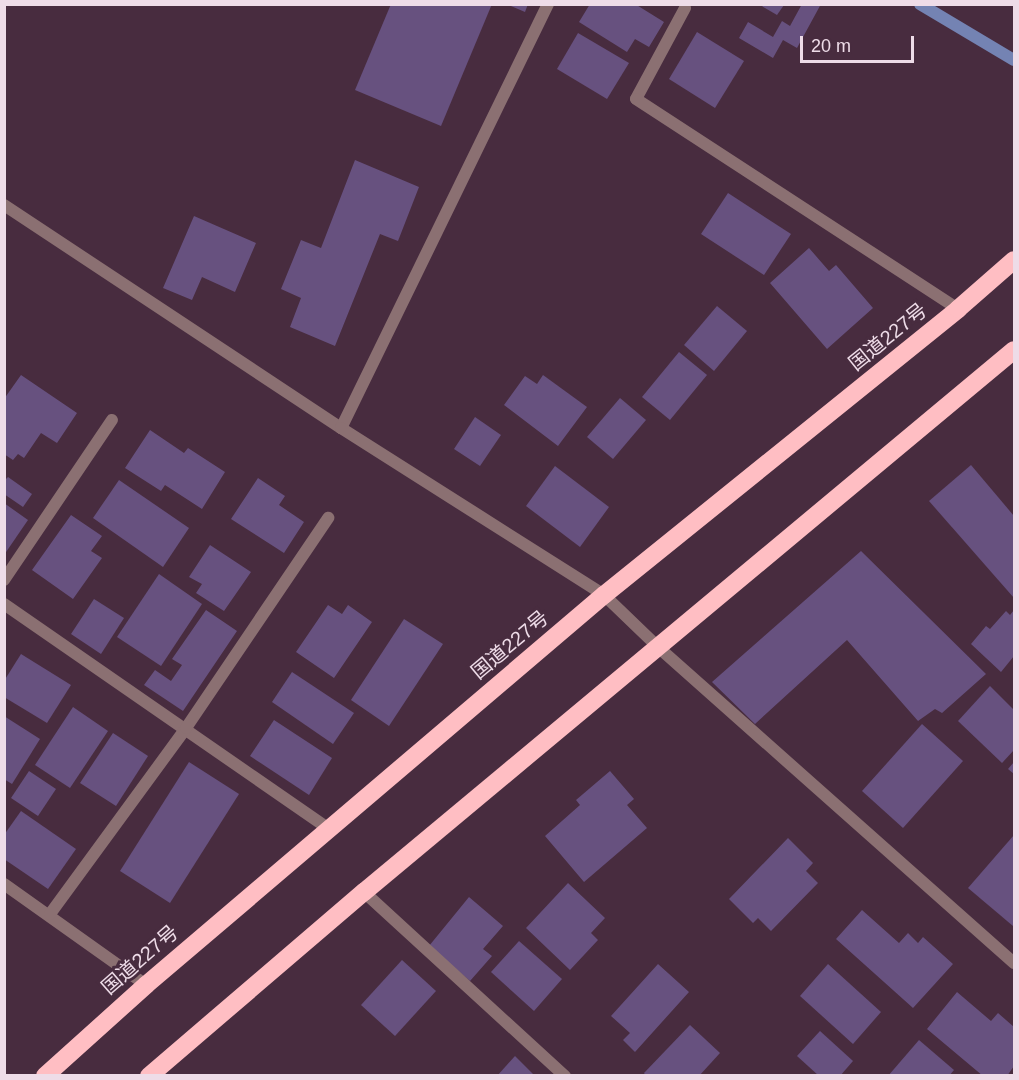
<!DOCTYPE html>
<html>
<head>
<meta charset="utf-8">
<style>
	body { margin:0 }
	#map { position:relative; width:1019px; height:1080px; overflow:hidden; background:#482c3f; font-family:Helvetica,"Noto Sans JP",sans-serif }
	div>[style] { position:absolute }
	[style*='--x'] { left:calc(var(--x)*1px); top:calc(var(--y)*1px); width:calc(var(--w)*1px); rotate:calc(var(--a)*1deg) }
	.stream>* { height:12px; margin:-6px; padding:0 6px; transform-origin:6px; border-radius:6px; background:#7483b3 }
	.building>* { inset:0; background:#67517f }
	.lane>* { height:12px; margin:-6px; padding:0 6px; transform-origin:6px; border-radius:6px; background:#8b7072 }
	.street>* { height:12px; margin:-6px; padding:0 6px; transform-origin:6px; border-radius:6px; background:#8b7072 }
	.highway>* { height:18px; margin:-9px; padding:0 9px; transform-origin:9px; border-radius:9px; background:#ffbec3 }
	span { translate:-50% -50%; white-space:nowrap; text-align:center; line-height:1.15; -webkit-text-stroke:6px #482c3f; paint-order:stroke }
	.street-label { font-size:20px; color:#eedce8 }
	.frame { position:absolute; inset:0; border:6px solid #eedce8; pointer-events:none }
	.scale { position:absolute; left:800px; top:36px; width:114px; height:27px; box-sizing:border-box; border:3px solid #eedce8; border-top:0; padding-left:8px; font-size:18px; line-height:21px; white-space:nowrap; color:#eedce8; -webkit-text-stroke:4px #482c3f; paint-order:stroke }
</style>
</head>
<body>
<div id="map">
	<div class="stream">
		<i style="--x:920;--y:4;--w:109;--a:30.8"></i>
	</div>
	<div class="building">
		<i style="clip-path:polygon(391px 4px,492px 4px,441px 126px,355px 90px)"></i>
		<i style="clip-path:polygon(506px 4px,528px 4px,525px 12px)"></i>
		<i style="clip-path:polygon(590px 4px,635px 4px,664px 22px,649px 47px,635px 39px,627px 52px,579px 22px)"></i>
		<i style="clip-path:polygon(802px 4px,821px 4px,797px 48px,783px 40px,773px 58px,739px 38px,748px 22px,773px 37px,782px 21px,790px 26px)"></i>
		<i style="clip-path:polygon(760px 5px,784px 5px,777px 15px)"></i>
		<i style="clip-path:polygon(697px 32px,744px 61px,715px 108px,669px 79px)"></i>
		<i style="clip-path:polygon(578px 33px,629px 63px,607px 99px,557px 69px)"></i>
		<i style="clip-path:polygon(355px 160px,419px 187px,398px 241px,380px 234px,335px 346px,290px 327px,301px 298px,281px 289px,301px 240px,321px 248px)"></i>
		<i style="clip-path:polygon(728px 193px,791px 234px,764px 275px,701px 234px)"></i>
		<i style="clip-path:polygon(194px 216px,256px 243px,235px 292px,202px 277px,192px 300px,163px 288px)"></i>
		<i style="clip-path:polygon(809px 248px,829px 271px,836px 265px,873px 308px,827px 349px,770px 283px)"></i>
		<i style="clip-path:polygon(717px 306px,747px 331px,714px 371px,684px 345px)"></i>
		<i style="clip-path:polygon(679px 352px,707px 375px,670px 420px,642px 397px)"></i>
		<i style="clip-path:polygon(21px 375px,77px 413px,57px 443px,41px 433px,24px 458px,18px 454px,13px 460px,4px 454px,4px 399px)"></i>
		<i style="clip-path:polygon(543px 375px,587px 407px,558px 446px,504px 405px,525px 376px,537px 384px)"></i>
		<i style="clip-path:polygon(620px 398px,646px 420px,613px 459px,587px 437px)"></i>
		<i style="clip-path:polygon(475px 417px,501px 435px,480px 466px,454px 449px)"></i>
		<i style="clip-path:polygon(150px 430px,184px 453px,188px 448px,225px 472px,202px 509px,165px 485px,161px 491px,125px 468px)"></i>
		<i style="clip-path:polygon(971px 465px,1014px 516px,1014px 598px,929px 501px)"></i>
		<i style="clip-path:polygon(555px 466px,609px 507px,580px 547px,526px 506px)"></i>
		<i style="clip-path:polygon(8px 477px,32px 494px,23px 507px,4px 494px,4px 481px)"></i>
		<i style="clip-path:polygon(258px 478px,285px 496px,279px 505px,304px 522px,284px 553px,231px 519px)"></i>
		<i style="clip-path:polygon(119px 480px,189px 528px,163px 567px,93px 518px)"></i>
		<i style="clip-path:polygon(4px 503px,28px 520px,4px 555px)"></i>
		<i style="clip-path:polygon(71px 515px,102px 536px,91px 551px,102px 558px,73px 599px,32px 570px)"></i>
		<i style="clip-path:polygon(210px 545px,251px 572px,224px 611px,196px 593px,202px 584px,189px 577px)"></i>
		<i style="clip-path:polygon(861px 551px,986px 674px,942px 713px,935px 709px,918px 721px,847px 640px,755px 724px,712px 682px)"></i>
		<i style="clip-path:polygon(159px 574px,202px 604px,161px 666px,117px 637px)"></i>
		<i style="clip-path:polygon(94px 599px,124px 618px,101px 654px,71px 634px)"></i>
		<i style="clip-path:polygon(328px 605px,342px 614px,348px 605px,372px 622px,334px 678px,296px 652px)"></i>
		<i style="clip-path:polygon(206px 610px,237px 631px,183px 711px,144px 685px,155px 670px,171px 681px,182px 665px,172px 659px)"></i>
		<i style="clip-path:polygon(1014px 610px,1014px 656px,1001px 672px,971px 644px,986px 626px,990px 629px,1006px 611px,1010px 615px)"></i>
		<i style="clip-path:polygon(404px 619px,443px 644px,389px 726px,351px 700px)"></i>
		<i style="clip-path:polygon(21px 654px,71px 685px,47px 723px,4px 697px,4px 681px)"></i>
		<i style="clip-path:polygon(292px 672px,354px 713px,333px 744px,272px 702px)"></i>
		<i style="clip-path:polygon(990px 686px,1014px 710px,1014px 750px,1002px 763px,958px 721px)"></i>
		<i style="clip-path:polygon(73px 707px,108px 731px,70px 788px,35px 765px)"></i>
		<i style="clip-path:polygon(4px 716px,40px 739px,12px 784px,4px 779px)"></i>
		<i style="clip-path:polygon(274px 720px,332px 758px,309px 795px,250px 756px)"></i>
		<i style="clip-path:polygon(922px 724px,963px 761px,903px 828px,862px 791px)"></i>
		<i style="clip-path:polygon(113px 733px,148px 756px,116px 806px,80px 783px)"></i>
		<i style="clip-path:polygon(189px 762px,239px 794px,170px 903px,120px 871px)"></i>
		<i style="clip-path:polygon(1014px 762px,1014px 774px,1008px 769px)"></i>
		<i style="clip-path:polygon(29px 771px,56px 789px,38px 816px,11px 798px)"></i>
		<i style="clip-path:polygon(610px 771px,634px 799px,627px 805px,647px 828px,584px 882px,545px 836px,580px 805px,576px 800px)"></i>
		<i style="clip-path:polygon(21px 811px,76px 849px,48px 889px,4px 859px,4px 835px)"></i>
		<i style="clip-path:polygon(1014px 835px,1014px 924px,1013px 926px,968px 888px)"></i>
		<i style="clip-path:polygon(788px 838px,813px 863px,806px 871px,818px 883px,771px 931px,758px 918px,753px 923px,729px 899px)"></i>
		<i style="clip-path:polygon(568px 883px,605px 918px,591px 933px,598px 940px,570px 970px,526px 928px)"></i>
		<i style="clip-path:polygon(469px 897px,503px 926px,483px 949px,492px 956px,470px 981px,429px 946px)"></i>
		<i style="clip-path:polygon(862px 910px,899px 943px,908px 933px,918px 943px,923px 937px,953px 964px,913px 1008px,836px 939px)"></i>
		<i style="clip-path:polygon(519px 941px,562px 979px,534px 1011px,491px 972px)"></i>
		<i style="clip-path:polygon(402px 960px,436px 991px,395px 1036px,361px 1005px)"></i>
		<i style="clip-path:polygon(658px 964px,689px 992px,635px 1052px,623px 1040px,630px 1033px,611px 1016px)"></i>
		<i style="clip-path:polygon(828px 964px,881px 1012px,853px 1044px,800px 996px)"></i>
		<i style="clip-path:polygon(957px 992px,991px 1021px,998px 1013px,1014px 1027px,1014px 1066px,1007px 1076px,983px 1076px,927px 1029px)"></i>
		<i style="clip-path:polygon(690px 1025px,720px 1053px,699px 1076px,646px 1076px,644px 1073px)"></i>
		<i style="clip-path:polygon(820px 1031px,853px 1061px,840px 1076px,819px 1076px,797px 1056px)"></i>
		<i style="clip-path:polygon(919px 1040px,954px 1070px,949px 1076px,888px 1076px)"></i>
		<i style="clip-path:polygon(515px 1056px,535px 1076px,497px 1076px)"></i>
	</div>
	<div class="lane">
		<i style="--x:4;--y:205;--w:404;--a:33.5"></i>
	</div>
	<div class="street">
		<i style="--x:548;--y:4;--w:472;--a:116"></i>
		<i style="--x:341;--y:428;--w:312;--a:32.4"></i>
		<i style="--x:604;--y:595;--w:75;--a:43.9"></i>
		<i style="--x:658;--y:647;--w:476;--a:41.6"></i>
		<i style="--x:685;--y:8;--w:103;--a:118.3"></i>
		<i style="--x:636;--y:99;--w:384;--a:33.1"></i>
		<i style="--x:4;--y:580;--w:193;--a:-56"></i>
		<i style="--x:4;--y:604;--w:394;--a:34.7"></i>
		<i style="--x:4;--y:884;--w:174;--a:35.4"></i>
		<i style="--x:364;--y:892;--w:273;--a:42.5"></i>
		<i style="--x:50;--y:914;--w:230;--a:-53.8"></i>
		<i style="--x:186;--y:728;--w:254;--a:-55.9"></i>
	</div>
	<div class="highway">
		<i style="--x:45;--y:1076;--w:136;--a:-42"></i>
		<i style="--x:146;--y:985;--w:602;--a:-40.42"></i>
		<i style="--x:604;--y:595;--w:455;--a:-38.9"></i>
		<i style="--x:958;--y:309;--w:74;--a:-41.2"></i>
		<i style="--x:149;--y:1076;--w:283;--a:-40.6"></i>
		<i style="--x:364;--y:892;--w:846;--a:-39.82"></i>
	</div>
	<div class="street-label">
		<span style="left:888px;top:337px;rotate:-39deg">国道227号</span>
		<span style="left:510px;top:645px;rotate:-40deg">国道227号</span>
		<span style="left:140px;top:960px;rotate:-41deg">国道227号</span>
	</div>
	<div class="frame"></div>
	<div class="scale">20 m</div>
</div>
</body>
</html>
